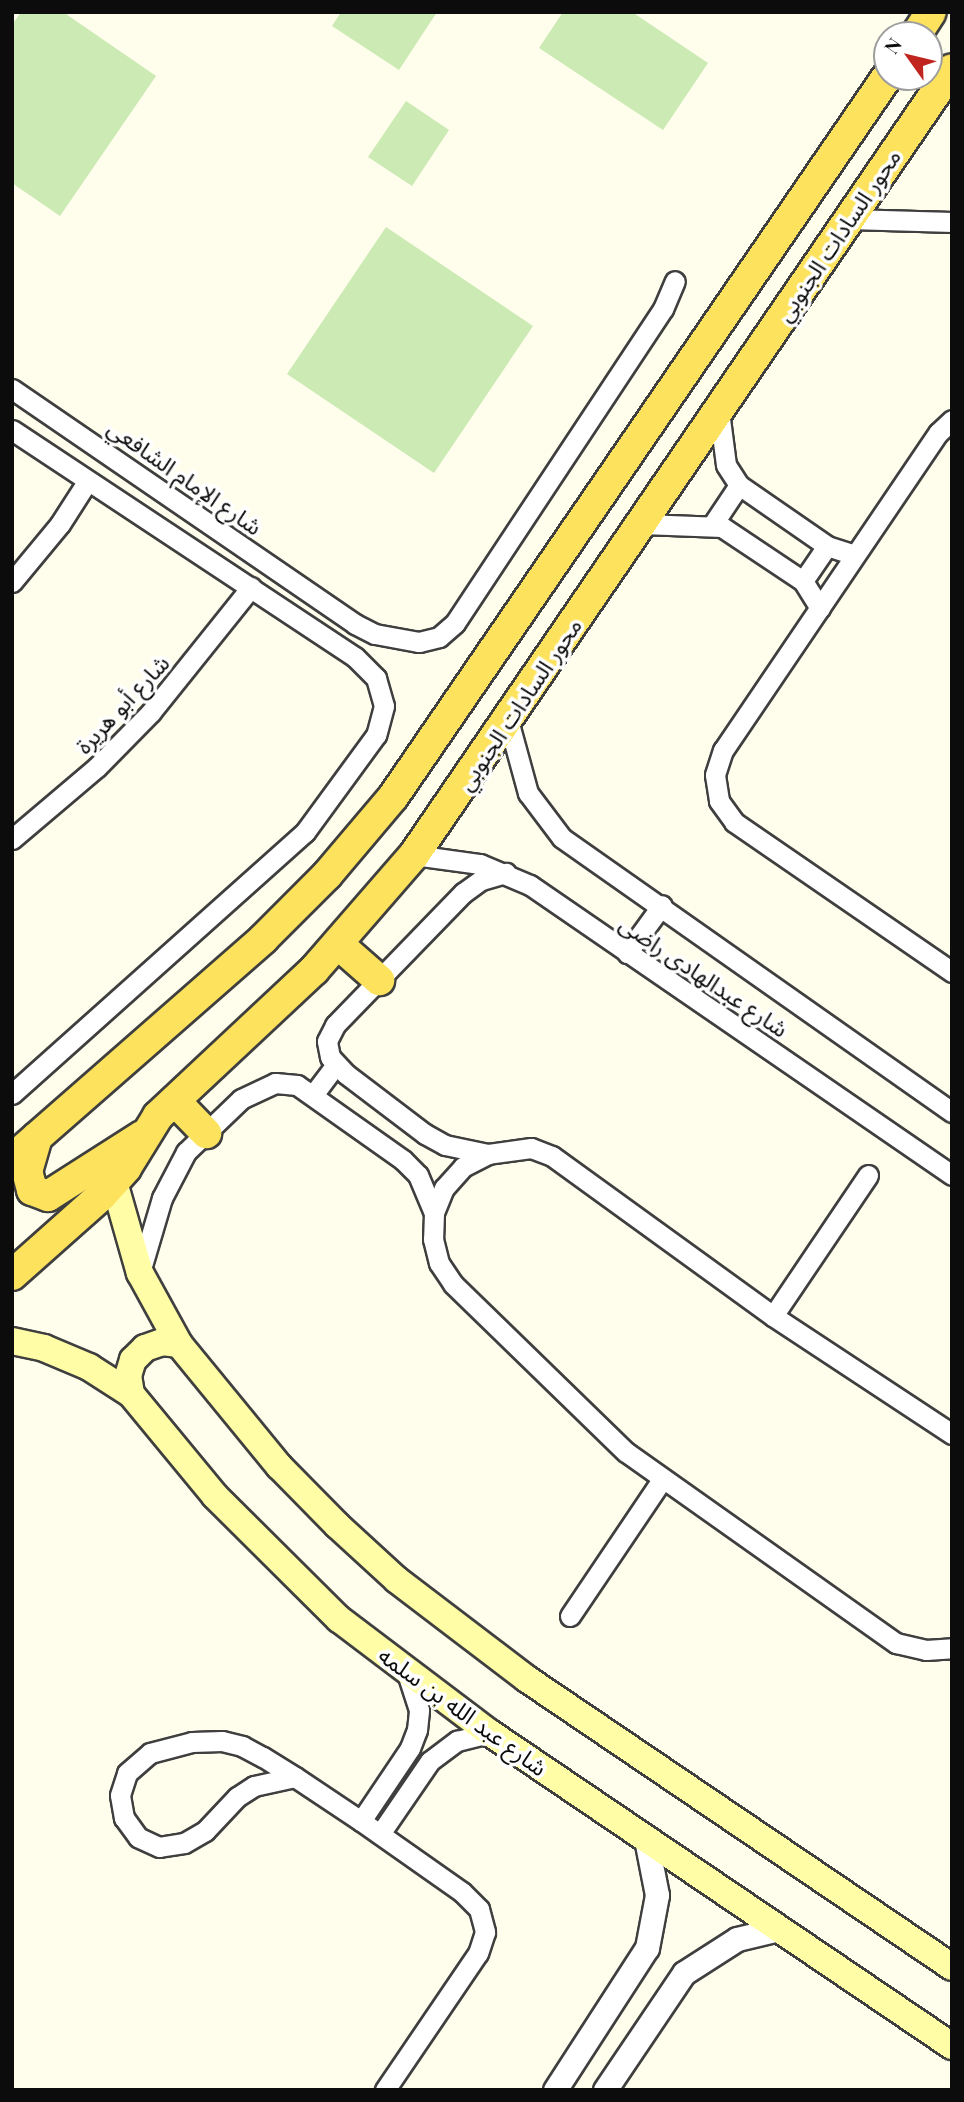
<!DOCTYPE html>
<html>
<head>
<meta charset="utf-8">
<style>
	body { margin:0 }
	#map { position:relative; width:964px; height:2102px; overflow:hidden; background:#fffdeb; font-family:"Playfair Display","Noto Sans Arabic",serif }
	div>[style] { position:absolute }
	[style*='--x'] { left:calc(var(--x)*1px); top:calc(var(--y)*1px); width:calc(var(--w)*1px); rotate:calc(var(--a)*1deg) }
	.green>* { inset:0; background:#cbeab4 }
	.roads { filter:drop-shadow(2px 0 #3f3f3f) drop-shadow(-2px 0 #3f3f3f) drop-shadow(0 2px #3f3f3f) drop-shadow(0 -2px #3f3f3f) }
	.minor>* { height:19px; margin:-9.5px; padding:0 9.5px; transform-origin:9.5px; border-radius:9.5px; background:#fff }
	.tertiary>* { height:23px; margin:-11.5px; padding:0 11.5px; transform-origin:11.5px; border-radius:11.5px; background:#fff }
	.secondary>* { height:26px; margin:-13px; padding:0 13px; transform-origin:13px; border-radius:13px; background:#fffda6 }
	.primary>* { height:30px; margin:-15px; padding:0 15px; transform-origin:15px; border-radius:15px; background:#fde35d }
	span { translate:-50% -50%; white-space:nowrap; text-align:center; line-height:1.15; -webkit-text-stroke:7px #fff; paint-order:stroke }
	.street-label { font-size:23px; color:#0c0c0c }
	.frame { position:absolute; inset:0; border:14px solid #0c0c0c; pointer-events:none }
	.north { position:absolute; left:873px; top:21px; width:70px; height:70px; box-sizing:border-box; background:#fff; border:2px solid #9e9e9e; border-radius:50%; rotate:304deg; font-size:19px; font-weight:700; line-height:28px; text-align:center; color:#0c0c0c }
	.north::after { content:''; display:block; margin:auto; width:24px; height:32px; background:#c02520; clip-path:polygon(50% 0,100% 100%,50% 72%,0 100%) }
</style>
</head>
<body>
<div id="map">
	<div class="green">
		<i style="clip-path:polygon(21px 12px,63px 12px,156px 76px,60px 216px,12px 183px,12px 25px)"></i>
		<i style="clip-path:polygon(341px 12px,437px 12px,399px 70px,332px 26px)"></i>
		<i style="clip-path:polygon(563px 12px,632px 12px,708px 63px,663px 130px,539px 48px)"></i>
		<i style="clip-path:polygon(406px 101px,449px 130px,412px 186px,368px 157px)"></i>
		<i style="clip-path:polygon(386px 227px,533px 326px,434px 473px,287px 374px)"></i>
	</div>
	<div class="roads">
		<div class="minor">
			<i style="--x:849;--y:219;--w:103;--a:1.7"></i>
			<i style="--x:12;--y:389;--w:416;--a:34.4"></i>
			<i style="--x:355;--y:624;--w:22;--a:27"></i>
			<i style="--x:375;--y:634;--w:45;--a:10.3"></i>
			<i style="--x:419;--y:642;--w:21;--a:-14"></i>
			<i style="--x:439;--y:637;--w:21;--a:-41"></i>
			<i style="--x:455;--y:623;--w:377;--a:-56.5"></i>
			<i style="--x:663;--y:309;--w:30;--a:-67"></i>
			<i style="--x:719;--y:411;--w:54;--a:82.6"></i>
			<i style="--x:726;--y:465;--w:24;--a:57"></i>
			<i style="--x:739;--y:485;--w:107;--a:34.7"></i>
			<i style="--x:827;--y:546;--w:28;--a:18"></i>
			<i style="--x:952;--y:420;--w:19;--a:137"></i>
			<i style="--x:938;--y:433;--w:383;--a:124.1"></i>
			<i style="--x:723;--y:750;--w:26;--a:108"></i>
			<i style="--x:715;--y:775;--w:26;--a:81"></i>
			<i style="--x:719;--y:801;--w:26;--a:54"></i>
			<i style="--x:734;--y:822;--w:265;--a:34.5"></i>
			<i style="--x:12;--y:430;--w:411;--a:33.5"></i>
			<i style="--x:355;--y:657;--w:30;--a:45"></i>
			<i style="--x:376;--y:678;--w:29;--a:74"></i>
			<i style="--x:384;--y:706;--w:30;--a:105"></i>
			<i style="--x:376;--y:735;--w:120;--a:126.2"></i>
			<i style="--x:305;--y:832;--w:393;--a:138.2"></i>
			<i style="--x:642;--y:524;--w:80;--a:2.1"></i>
			<i style="--x:722;--y:527;--w:97;--a:33.7"></i>
			<i style="--x:803;--y:581;--w:32;--a:58"></i>
			<i style="--x:713;--y:524;--w:47;--a:-56.3"></i>
			<i style="--x:803;--y:581;--w:42;--a:-55.6"></i>
			<i style="--x:12;--y:582;--w:75;--a:-50.4"></i>
			<i style="--x:60;--y:524;--w:50;--a:-57.3"></i>
			<i style="--x:508;--y:720;--w:76;--a:74.7"></i>
			<i style="--x:528;--y:793;--w:56;--a:52.9"></i>
			<i style="--x:562;--y:838;--w:477;--a:35.1"></i>
			<i style="--x:12;--y:839;--w:111;--a:-40.3"></i>
			<i style="--x:97;--y:767;--w:77;--a:-45.5"></i>
			<i style="--x:151;--y:712;--w:160;--a:-51.3"></i>
			<i style="--x:414;--y:855;--w:67;--a:7.8"></i>
			<i style="--x:480;--y:864;--w:54;--a:22.8"></i>
			<i style="--x:530;--y:885;--w:512;--a:34.5"></i>
			<i style="--x:627;--y:953;--w:59;--a:-53.9"></i>
			<i style="--x:313;--y:1095;--w:38;--a:-53"></i>
			<i style="--x:488;--y:1154;--w:44;--a:-168.2"></i>
			<i style="--x:445;--y:1145;--w:23;--a:-151"></i>
			<i style="--x:425;--y:1134;--w:99;--a:-142.8"></i>
			<i style="--x:346;--y:1074;--w:23;--a:-133"></i>
			<i style="--x:330;--y:1057;--w:16;--a:-101"></i>
			<i style="--x:327;--y:1041;--w:18;--a:-63"></i>
			<i style="--x:335;--y:1025;--w:184;--a:-45.9"></i>
			<i style="--x:463;--y:893;--w:22;--a:-36"></i>
			<i style="--x:481;--y:880;--w:26;--a:-16"></i>
			<i style="--x:141;--y:1269;--w:74;--a:-73.5"></i>
			<i style="--x:162;--y:1198;--w:52;--a:-62.4"></i>
			<i style="--x:186;--y:1152;--w:76;--a:-43.9"></i>
			<i style="--x:241;--y:1099;--w:38;--a:-25"></i>
			<i style="--x:275;--y:1083;--w:22;--a:5"></i>
			<i style="--x:297;--y:1085;--w:130;--a:35.3"></i>
			<i style="--x:403;--y:1160;--w:21;--a:45"></i>
			<i style="--x:418;--y:1175;--w:41;--a:67.2"></i>
			<i style="--x:773;--y:1316;--w:170;--a:-56"></i>
			<i style="--x:952;--y:1434;--w:214;--a:-146.6"></i>
			<i style="--x:773;--y:1316;--w:273;--a:-144.1"></i>
			<i style="--x:552;--y:1156;--w:22;--a:-159"></i>
			<i style="--x:531;--y:1148;--w:43;--a:172.1"></i>
			<i style="--x:488;--y:1154;--w:28;--a:153"></i>
			<i style="--x:463;--y:1167;--w:28;--a:132"></i>
			<i style="--x:444;--y:1188;--w:27;--a:112"></i>
			<i style="--x:434;--y:1213;--w:26;--a:92"></i>
			<i style="--x:433;--y:1239;--w:25;--a:76"></i>
			<i style="--x:439;--y:1263;--w:25;--a:56"></i>
			<i style="--x:453;--y:1284;--w:241;--a:44.2"></i>
			<i style="--x:626;--y:1452;--w:331;--a:35.3"></i>
			<i style="--x:896;--y:1643;--w:31;--a:13"></i>
			<i style="--x:926;--y:1650;--w:26;--a:-4"></i>
			<i style="--x:570;--y:1616;--w:163;--a:-56"></i>
			<i style="--x:295;--y:1777;--w:42;--a:167.6"></i>
			<i style="--x:254;--y:1786;--w:20;--a:147"></i>
			<i style="--x:237;--y:1797;--w:47;--a:133.3"></i>
			<i style="--x:205;--y:1831;--w:24;--a:150"></i>
			<i style="--x:184;--y:1843;--w:25;--a:171"></i>
			<i style="--x:159;--y:1847;--w:23;--a:-155"></i>
			<i style="--x:138;--y:1837;--w:24;--a:-126"></i>
			<i style="--x:124;--y:1818;--w:23;--a:-100"></i>
			<i style="--x:120;--y:1795;--w:23;--a:-72"></i>
			<i style="--x:127;--y:1773;--w:30;--a:-41"></i>
			<i style="--x:150;--y:1753;--w:43;--a:-14.7"></i>
			<i style="--x:192;--y:1742;--w:30;--a:-2"></i>
			<i style="--x:222;--y:1741;--w:21;--a:14"></i>
			<i style="--x:242;--y:1746;--w:24;--a:28"></i>
			<i style="--x:263;--y:1757;--w:38;--a:32"></i>
			<i style="--x:295;--y:1777;--w:79;--a:33.7"></i>
			<i style="--x:361;--y:1821;--w:123;--a:35.1"></i>
			<i style="--x:462;--y:1892;--w:24;--a:45"></i>
			<i style="--x:479;--y:1909;--w:24;--a:75"></i>
			<i style="--x:485;--y:1932;--w:22;--a:108"></i>
			<i style="--x:478;--y:1953;--w:166;--a:124.2"></i>
			<i style="--x:361;--y:1821;--w:88;--a:-56.1"></i>
			<i style="--x:410;--y:1748;--w:19;--a:-69"></i>
			<i style="--x:417;--y:1730;--w:20;--a:-84"></i>
			<i style="--x:419;--y:1710;--w:39;--a:-108"></i>
			<i style="--x:380;--y:1834;--w:88;--a:-55.6"></i>
			<i style="--x:430;--y:1761;--w:34;--a:-37"></i>
			<i style="--x:457;--y:1741;--w:34;--a:-14"></i>
		</div>
		<div class="tertiary">
			<i style="--x:555;--y:2090;--w:169;--a:-57.1"></i>
			<i style="--x:647;--y:1948;--w:54;--a:-79.3"></i>
			<i style="--x:657;--y:1895;--w:57;--a:-101.1"></i>
			<i style="--x:605;--y:2090;--w:141;--a:-56"></i>
			<i style="--x:684;--y:1973;--w:63;--a:-32.7"></i>
			<i style="--x:737;--y:1939;--w:43;--a:-13.4"></i>
		</div>
		<div class="secondary">
			<i style="--x:114;--y:1182;--w:95;--a:74.1"></i>
			<i style="--x:140;--y:1273;--w:81;--a:61.2"></i>
			<i style="--x:179;--y:1344;--w:158;--a:50.7"></i>
			<i style="--x:279;--y:1466;--w:83;--a:45.5"></i>
			<i style="--x:337;--y:1525;--w:81;--a:42.5"></i>
			<i style="--x:397;--y:1580;--w:163;--a:37.3"></i>
			<i style="--x:527;--y:1679;--w:513;--a:34.12"></i>
			<i style="--x:12;--y:1341;--w:33;--a:12"></i>
			<i style="--x:44;--y:1348;--w:49;--a:22.9"></i>
			<i style="--x:89;--y:1367;--w:50;--a:32.7"></i>
			<i style="--x:131;--y:1394;--w:132;--a:50.5"></i>
			<i style="--x:215;--y:1496;--w:175;--a:44.8"></i>
			<i style="--x:339;--y:1619;--w:189;--a:37.1"></i>
			<i style="--x:490;--y:1733;--w:558;--a:34.12"></i>
			<i style="--x:131;--y:1394;--w:18;--a:-99"></i>
			<i style="--x:128;--y:1376;--w:17;--a:-73"></i>
			<i style="--x:133;--y:1360;--w:17;--a:-45"></i>
			<i style="--x:145;--y:1348;--w:18;--a:-19"></i>
			<i style="--x:162;--y:1342;--w:17;--a:7"></i>
		</div>
		<div class="primary">
			<i style="--x:916;--y:35;--w:27;--a:-57"></i>
			<i style="--x:338;--y:944;--w:55;--a:41.3"></i>
			<i style="--x:175;--y:1101;--w:45;--a:45.9"></i>
			<i style="--x:37;--y:1137;--w:35;--a:106"></i>
			<i style="--x:27;--y:1171;--w:20;--a:75"></i>
			<i style="--x:32;--y:1190;--w:17;--a:21"></i>
			<i style="--x:48;--y:1196;--w:112;--a:-32.6"></i>
			<i style="--x:12;--y:1159;--w:334;--a:-41.2"></i>
			<i style="--x:263;--y:939;--w:91;--a:-45"></i>
			<i style="--x:327;--y:875;--w:102;--a:-49.8"></i>
			<i style="--x:393;--y:797;--w:873;--a:-55.55"></i>
			<i style="--x:12;--y:1275;--w:120;--a:-41.6"></i>
			<i style="--x:102;--y:1195;--w:36;--a:-48"></i>
			<i style="--x:126;--y:1168;--w:61;--a:-58.4"></i>
			<i style="--x:158;--y:1116;--w:214;--a:-43.1"></i>
			<i style="--x:314;--y:970;--w:152;--a:-49"></i>
			<i style="--x:414;--y:855;--w:952;--a:-55.61"></i>
		</div>
	</div>
	<div class="street-label">
		<span style="left:838px;top:235px;rotate:-56deg">محور السادات الجنوبي</span>
		<span style="left:185px;top:477px;rotate:35deg">شارع الإمام الشافعي</span>
		<span style="left:122px;top:704px;rotate:-47deg">شارع أبو هريرة</span>
		<span style="left:519px;top:704px;rotate:-56deg">محور السادات الجنوبي</span>
		<span style="left:704px;top:976px;rotate:34deg">شارع عبدالهادى راضى</span>
		<span style="left:463px;top:1711px;rotate:36deg">شارع عبد الله بن سلمه</span>
	</div>
	<div class="frame"></div>
	<div class="north">N</div>
</div>
</body>
</html>
